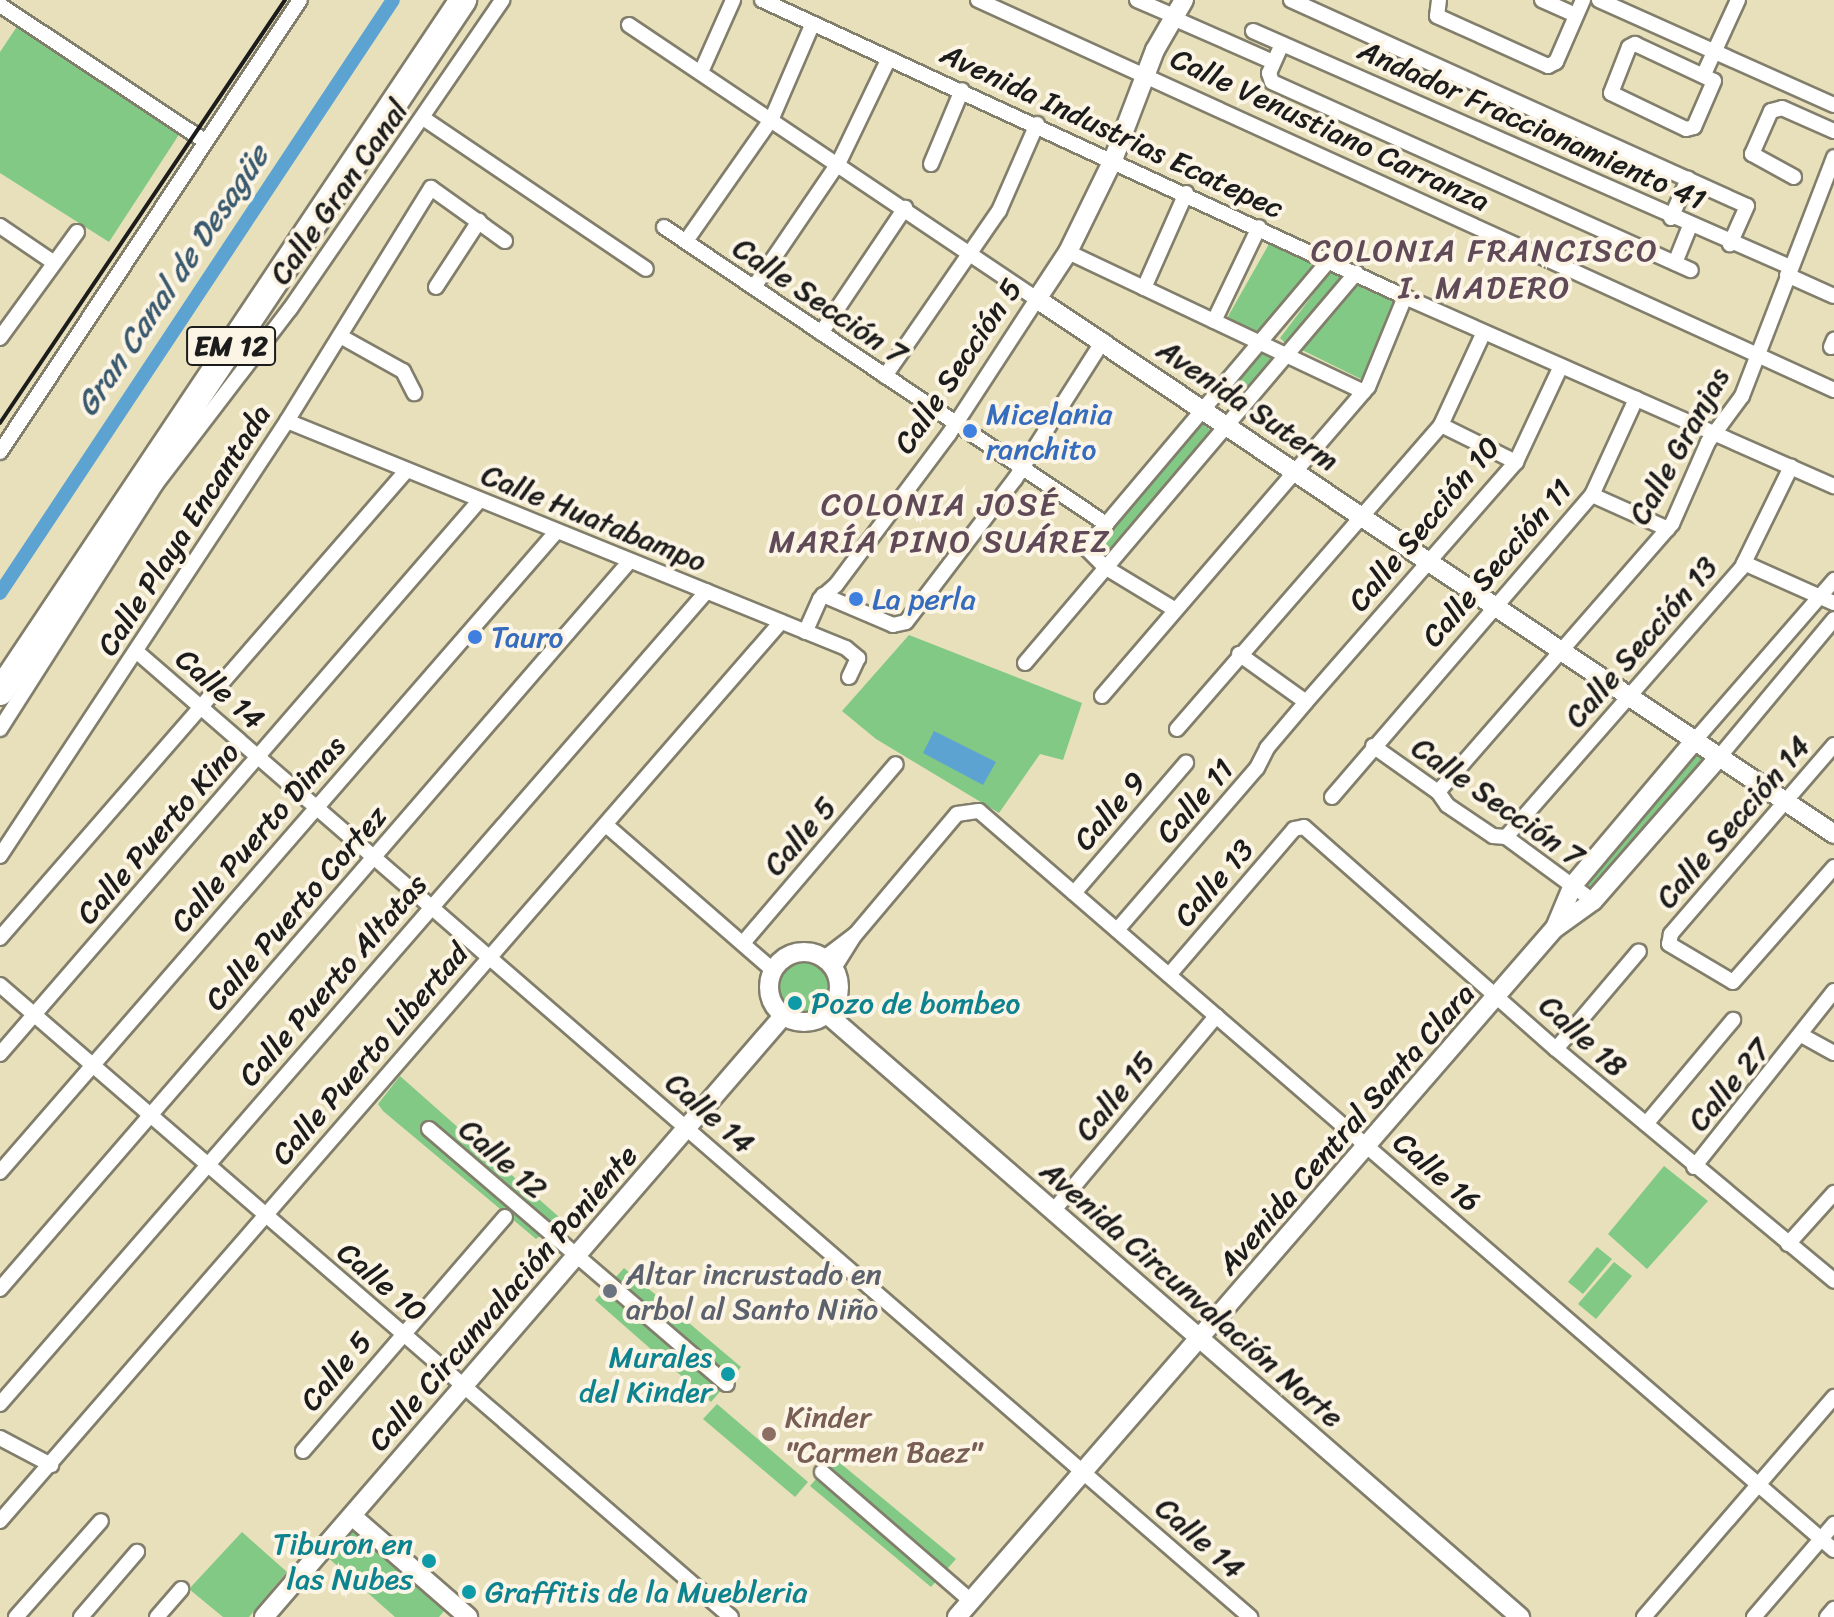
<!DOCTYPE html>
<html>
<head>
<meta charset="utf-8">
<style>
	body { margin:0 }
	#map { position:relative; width:1834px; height:1617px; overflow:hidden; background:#e7e0bb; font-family:Sriracha,sans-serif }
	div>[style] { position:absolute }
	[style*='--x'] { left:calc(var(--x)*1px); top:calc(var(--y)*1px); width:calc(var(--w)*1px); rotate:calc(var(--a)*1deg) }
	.green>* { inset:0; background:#81c985 }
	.round { border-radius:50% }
	.water>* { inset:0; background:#5ca3d2 }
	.canal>* { height:14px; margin:-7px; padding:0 7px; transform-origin:7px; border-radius:7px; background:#5ca3d2 }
	.roads { filter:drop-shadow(2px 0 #827e6c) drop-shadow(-2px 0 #827e6c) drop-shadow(0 2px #827e6c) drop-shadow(0 -2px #827e6c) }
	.minor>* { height:14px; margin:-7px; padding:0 7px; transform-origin:7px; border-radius:7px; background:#fff }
	.tertiary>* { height:18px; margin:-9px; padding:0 9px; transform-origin:9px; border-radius:9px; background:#fff }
	.tertiary>.ring { margin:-9px; padding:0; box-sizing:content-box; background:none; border:18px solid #fff; border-radius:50% }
	.motorway>* { height:26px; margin:-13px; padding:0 13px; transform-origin:13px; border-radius:13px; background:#fff }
	.rail>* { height:4px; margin:-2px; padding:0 2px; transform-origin:2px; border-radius:2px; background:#1c1c1c }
	.dots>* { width:22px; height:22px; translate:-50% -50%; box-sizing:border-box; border:4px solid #fcf5e5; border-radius:50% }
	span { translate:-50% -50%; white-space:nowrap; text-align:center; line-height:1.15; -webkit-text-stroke:8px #fcf5e5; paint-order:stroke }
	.shield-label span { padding:2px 6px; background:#fcf5e5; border:2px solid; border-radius:6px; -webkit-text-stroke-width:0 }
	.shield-label { font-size:28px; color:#1c1c1c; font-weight:700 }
	.street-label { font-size:30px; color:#1c1c1c }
	.shop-label { font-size:30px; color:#366cbe }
	.left { translate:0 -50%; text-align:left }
	.culture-label { font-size:30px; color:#0d838f }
	.right { translate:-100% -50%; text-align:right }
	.worship-label { font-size:30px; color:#5b616d }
	.education-label { font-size:30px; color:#785e54 }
	.neighbourhood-label { font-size:32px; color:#604a58; letter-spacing:2px }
	.water-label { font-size:32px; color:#39596e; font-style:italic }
</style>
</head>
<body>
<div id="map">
	<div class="green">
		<i style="clip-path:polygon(18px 25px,182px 130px,109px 242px,0 173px,0 52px)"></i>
		<i style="clip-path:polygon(1269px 244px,1315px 265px,1261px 334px,1226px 320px)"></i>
		<i style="clip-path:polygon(1330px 272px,1343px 278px,1286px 344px,1280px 338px)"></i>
		<i style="clip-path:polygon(1358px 283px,1395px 301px,1365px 381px,1302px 350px)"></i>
		<i style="clip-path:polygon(1261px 353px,1273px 359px,1236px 408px,1224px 401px)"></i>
		<i style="clip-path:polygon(1202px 424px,1212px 431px,1108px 554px,1100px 545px)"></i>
		<i style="clip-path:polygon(909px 635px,1082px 703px,1063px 760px,1040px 754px,999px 813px,876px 739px,842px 711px)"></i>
		<i style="clip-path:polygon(1692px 751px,1707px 762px,1595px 892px,1583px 881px)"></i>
		<i class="round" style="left:769px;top:952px;width:70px;height:70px"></i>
		<i style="clip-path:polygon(400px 1076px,559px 1217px,548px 1230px,536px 1239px,383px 1111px,378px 1104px)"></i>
		<i style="clip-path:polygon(1664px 1166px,1708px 1201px,1647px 1269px,1608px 1234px)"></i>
		<i style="clip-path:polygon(1597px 1247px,1612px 1259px,1583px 1294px,1568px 1282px)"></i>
		<i style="clip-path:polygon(1614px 1262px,1632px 1276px,1596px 1319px,1578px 1304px)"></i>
		<i style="clip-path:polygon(624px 1268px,741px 1367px,711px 1402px,595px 1300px)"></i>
		<i style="clip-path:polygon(717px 1404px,808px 1482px,795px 1497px,703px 1419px)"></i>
		<i style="clip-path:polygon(834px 1458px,956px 1559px,931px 1587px,810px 1486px)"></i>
		<i style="clip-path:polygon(358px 1516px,453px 1600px,439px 1617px,395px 1617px,325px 1555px)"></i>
		<i style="clip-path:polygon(242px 1532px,287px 1572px,249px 1617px,223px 1617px,189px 1589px)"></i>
	</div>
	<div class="water">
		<i style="clip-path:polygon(934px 731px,996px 762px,983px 785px,923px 753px)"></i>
	</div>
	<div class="canal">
		<i style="--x:0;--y:593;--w:711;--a:-56.47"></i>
	</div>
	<div class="roads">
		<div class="minor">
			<i style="--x:762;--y:0;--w:708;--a:24.79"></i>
			<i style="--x:1405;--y:297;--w:469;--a:23.8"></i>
			<i style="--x:978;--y:0;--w:941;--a:24.49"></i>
			<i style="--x:1137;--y:0;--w:40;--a:23.4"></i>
			<i style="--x:1291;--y:0;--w:500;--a:24.31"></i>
			<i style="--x:1747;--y:206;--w:42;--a:114.1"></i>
			<i style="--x:1439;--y:0;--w:16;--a:97"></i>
			<i style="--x:1437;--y:16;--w:122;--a:24.2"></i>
			<i style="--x:1548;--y:66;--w:9;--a:-27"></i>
			<i style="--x:1556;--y:62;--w:68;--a:-66.5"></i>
			<i style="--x:1542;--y:0;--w:37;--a:24"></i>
			<i style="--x:1599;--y:0;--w:257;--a:24.1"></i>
			<i style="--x:0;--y:5;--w:246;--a:33.6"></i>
			<i style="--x:1173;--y:18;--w:109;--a:23.7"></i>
			<i style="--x:629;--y:25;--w:491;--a:33.9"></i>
			<i style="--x:1037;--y:299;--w:161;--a:123.1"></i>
			<i style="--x:949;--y:434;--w:189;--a:126.8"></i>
			<i style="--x:836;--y:585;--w:21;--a:139"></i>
			<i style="--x:820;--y:599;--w:36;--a:114"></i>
			<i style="--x:1253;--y:31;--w:587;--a:23.72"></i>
			<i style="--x:1282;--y:44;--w:32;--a:114"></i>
			<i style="--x:1269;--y:73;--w:9;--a:72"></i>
			<i style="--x:1272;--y:82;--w:459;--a:24.2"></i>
			<i style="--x:1635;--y:44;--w:87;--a:25.1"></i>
			<i style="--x:1714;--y:81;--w:50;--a:113.5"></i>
			<i style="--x:1694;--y:127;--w:8;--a:166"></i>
			<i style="--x:1686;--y:129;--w:83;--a:-154.4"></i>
			<i style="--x:1611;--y:93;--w:49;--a:-68.6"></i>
			<i style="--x:1629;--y:47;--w:7;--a:-27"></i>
			<i style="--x:701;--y:72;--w:79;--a:-66"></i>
			<i style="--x:1704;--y:74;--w:81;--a:-65.3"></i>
			<i style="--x:423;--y:118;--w:269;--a:34.1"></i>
			<i style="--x:931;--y:164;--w:80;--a:-67.3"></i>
			<i style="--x:1794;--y:177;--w:48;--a:-151.3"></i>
			<i style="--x:1752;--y:154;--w:47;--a:-66.2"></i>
			<i style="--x:1771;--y:111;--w:11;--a:-15"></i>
			<i style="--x:1782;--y:108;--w:57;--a:23.9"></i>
			<i style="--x:1671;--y:218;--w:43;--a:-66.4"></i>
			<i style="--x:0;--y:226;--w:64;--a:34.2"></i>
			<i style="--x:664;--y:227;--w:533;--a:33.9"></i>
			<i style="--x:686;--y:241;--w:150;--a:-55"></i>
			<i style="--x:772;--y:118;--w:103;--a:-66.7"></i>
			<i style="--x:1068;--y:252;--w:327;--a:25.3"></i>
			<i style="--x:1675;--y:263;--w:40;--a:-68"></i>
			<i style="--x:1787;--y:275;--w:51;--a:24.1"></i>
			<i style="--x:436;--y:287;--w:79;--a:-56.9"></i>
			<i style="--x:754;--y:287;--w:151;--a:-55.8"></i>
			<i style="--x:839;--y:162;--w:115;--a:-64.3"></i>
			<i style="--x:1144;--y:288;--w:104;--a:-66.1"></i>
			<i style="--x:1214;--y:321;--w:104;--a:-64.4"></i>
			<i style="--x:821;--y:333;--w:151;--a:-56.1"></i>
			<i style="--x:340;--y:336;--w:72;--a:29.1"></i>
			<i style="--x:403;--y:371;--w:25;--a:63"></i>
			<i style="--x:0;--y:338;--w:131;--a:-54"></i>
			<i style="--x:1831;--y:347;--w:8;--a:-67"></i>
			<i style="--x:885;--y:376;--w:201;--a:-55.4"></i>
			<i style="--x:999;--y:211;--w:95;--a:-66.4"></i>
			<i style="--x:287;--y:421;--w:603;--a:22.1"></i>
			<i style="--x:846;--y:648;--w:16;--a:40"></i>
			<i style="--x:858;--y:658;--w:21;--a:115"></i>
			<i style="--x:1441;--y:425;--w:84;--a:26.3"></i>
			<i style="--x:0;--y:452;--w:542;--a:-56.43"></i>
			<i style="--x:1592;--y:495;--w:83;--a:24.1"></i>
			<i style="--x:1744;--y:563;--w:98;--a:24"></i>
			<i style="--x:823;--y:595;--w:76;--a:23.2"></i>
			<i style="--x:893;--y:625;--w:13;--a:-13"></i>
			<i style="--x:906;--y:622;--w:180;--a:-52.7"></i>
			<i style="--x:1015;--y:479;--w:164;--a:-57.5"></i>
			<i style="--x:1174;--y:609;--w:81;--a:-148.7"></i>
			<i style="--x:1105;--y:567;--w:27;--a:-135"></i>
			<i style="--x:1086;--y:548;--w:377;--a:-49.8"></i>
			<i style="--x:136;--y:651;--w:1475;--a:40.93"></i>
			<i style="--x:1239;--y:654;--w:82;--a:35.6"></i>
			<i style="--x:1025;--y:663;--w:512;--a:-49.68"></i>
			<i style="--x:1102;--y:696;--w:408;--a:-49.3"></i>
			<i style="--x:1368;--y:387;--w:97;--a:-67.7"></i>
			<i style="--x:0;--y:729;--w:290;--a:-57.5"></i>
			<i style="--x:156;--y:484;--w:220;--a:-52.6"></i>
			<i style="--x:290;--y:309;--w:375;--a:-55.5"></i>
			<i style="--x:1177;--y:729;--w:403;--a:-49"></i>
			<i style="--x:1441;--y:425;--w:102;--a:-65.2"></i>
			<i style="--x:1696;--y:739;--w:211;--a:-49"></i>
			<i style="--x:1834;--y:745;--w:250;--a:130.8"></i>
			<i style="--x:1671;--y:934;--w:10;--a:101"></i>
			<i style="--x:1669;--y:944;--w:74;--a:30.7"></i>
			<i style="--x:1733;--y:982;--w:153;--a:-48.7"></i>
			<i style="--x:1373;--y:746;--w:80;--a:35.3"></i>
			<i style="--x:1438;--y:792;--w:16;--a:55"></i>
			<i style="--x:1447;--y:805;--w:55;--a:34"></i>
			<i style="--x:1493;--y:836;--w:13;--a:4"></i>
			<i style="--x:1506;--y:837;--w:108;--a:36.3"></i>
			<i style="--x:1720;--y:756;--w:178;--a:-50.2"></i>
			<i style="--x:1438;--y:792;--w:356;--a:-48.9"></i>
			<i style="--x:1672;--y:524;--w:90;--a:-66.3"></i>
			<i style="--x:1708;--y:442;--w:57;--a:-53.5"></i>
			<i style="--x:1742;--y:396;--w:256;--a:-68.9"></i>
			<i style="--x:1332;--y:797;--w:399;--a:-49.3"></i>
			<i style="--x:1592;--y:495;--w:106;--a:-65.4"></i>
			<i style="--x:606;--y:825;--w:221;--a:41"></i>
			<i style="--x:1506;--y:837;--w:356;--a:-48.8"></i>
			<i style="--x:1741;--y:569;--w:114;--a:-63.9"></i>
			<i style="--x:0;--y:856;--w:521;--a:-56.58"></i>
			<i style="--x:287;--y:421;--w:274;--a:-58.3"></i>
			<i style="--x:431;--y:188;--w:91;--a:35.6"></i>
			<i style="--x:1074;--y:893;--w:172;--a:-49.3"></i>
			<i style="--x:1117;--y:930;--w:214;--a:-49.2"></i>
			<i style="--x:1257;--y:768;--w:22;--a:-63"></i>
			<i style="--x:1267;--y:748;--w:60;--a:-49.7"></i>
			<i style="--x:1306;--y:702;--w:319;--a:-48.8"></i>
			<i style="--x:1516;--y:462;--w:106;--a:-64.9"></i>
			<i style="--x:0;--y:938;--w:620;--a:-48.99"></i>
			<i style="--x:743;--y:943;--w:235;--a:-49.5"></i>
			<i style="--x:824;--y:958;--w:38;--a:-37"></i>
			<i style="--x:834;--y:968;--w:39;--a:-58"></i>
			<i style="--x:855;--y:935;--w:158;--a:-49.9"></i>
			<i style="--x:957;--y:814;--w:22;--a:-8"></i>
			<i style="--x:979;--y:811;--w:1130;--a:40.84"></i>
			<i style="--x:1169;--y:975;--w:192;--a:-49.4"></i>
			<i style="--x:1294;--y:829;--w:10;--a:-11"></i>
			<i style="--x:1304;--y:827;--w:336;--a:41.4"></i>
			<i style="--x:1556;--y:1049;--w:362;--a:39.8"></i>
			<i style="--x:0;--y:985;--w:966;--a:40.85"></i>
			<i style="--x:1803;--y:1036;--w:35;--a:29"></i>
			<i style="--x:1556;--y:1049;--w:128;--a:-49.7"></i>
			<i style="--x:0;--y:1054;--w:732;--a:-49.1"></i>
			<i style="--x:1646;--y:1124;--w:136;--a:-50.1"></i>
			<i style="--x:429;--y:1129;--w:392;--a:40.6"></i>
			<i style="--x:1694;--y:1167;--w:225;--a:-51.5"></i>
			<i style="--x:0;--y:1172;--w:849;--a:-49.01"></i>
			<i style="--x:1054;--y:1210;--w:253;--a:-50.1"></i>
			<i style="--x:1788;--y:1244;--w:69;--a:-48"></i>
			<i style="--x:0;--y:1289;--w:963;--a:-49.13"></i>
			<i style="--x:0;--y:1404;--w:1077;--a:-48.99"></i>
			<i style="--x:0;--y:1438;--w:58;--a:27.9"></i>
			<i style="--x:303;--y:1451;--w:309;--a:-49.2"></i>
			<i style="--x:822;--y:1472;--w:197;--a:40.9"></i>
			<i style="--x:0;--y:1521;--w:1191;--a:-49.02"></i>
			<i style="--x:16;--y:1617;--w:128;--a:-48.5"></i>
			<i style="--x:81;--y:1617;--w:86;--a:-49.3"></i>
			<i style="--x:157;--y:1617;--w:37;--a:-49"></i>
			<i style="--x:1644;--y:1617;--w:291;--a:-49.2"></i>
			<i style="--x:1754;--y:1617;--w:123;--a:-49.3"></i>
			<i style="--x:1827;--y:1617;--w:11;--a:-49"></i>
		</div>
		<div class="tertiary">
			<i style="--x:1184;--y:0;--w:58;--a:120.1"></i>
			<i style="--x:1155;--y:50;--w:118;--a:110.9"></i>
			<i style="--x:1113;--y:160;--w:102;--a:116.1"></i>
			<i style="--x:1068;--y:252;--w:56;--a:123.4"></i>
			<i style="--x:1037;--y:299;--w:960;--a:33.87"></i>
			<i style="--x:1555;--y:928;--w:47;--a:-67.3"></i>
			<i style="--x:1573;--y:885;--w:191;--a:-49.9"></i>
			<i class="ring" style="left:769px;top:952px;width:52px;height:52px"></i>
			<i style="--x:827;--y:1014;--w:919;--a:41.03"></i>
			<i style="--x:352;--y:1516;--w:154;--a:41"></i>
			<i style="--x:264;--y:1617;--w:795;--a:-49.18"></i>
			<i style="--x:957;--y:1617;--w:911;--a:-49.05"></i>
			<i style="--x:1554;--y:929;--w:48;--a:-35.7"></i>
			<i style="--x:1593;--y:901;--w:193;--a:-48.8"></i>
		</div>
		<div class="motorway">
			<i style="--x:0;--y:692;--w:833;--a:-56.21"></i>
		</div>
	</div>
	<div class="rail">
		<i style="--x:0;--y:423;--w:510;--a:-56.03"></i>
	</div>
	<div class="dots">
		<i style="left:970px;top:431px;background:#3f7fe0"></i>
		<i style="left:856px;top:599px;background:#3f7fe0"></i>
		<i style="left:475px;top:637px;background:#3f7fe0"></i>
		<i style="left:795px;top:1003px;background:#0f9aa8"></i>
		<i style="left:610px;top:1291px;background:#6b7280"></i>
		<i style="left:728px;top:1374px;background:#0f9aa8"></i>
		<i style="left:769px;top:1434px;background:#8d6e63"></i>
		<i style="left:429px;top:1561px;background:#0f9aa8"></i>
		<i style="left:469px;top:1592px;background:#0f9aa8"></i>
	</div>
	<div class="shield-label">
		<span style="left:231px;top:346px">EM 12</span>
	</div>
	<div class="street-label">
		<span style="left:1532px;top:125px;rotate:24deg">Andador Fraccionamiento 41</span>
		<span style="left:1330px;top:130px;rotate:25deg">Calle Venustiano Carranza</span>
		<span style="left:1112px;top:131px;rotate:25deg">Avenida Industrias Ecatepec</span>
		<span style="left:339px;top:192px;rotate:-55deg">Calle Gran Canal</span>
		<span style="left:820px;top:301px;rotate:34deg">Calle Sección 7</span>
		<span style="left:958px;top:366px;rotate:-56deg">Calle Sección 5</span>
		<span style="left:1248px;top:405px;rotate:34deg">Avenida Suterm</span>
		<span style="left:1679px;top:446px;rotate:-61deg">Calle Granjas</span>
		<span style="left:594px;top:518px;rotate:22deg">Calle Huatabampo</span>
		<span style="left:1424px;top:524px;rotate:-50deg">Calle Sección 10</span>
		<span style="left:184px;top:530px;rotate:-57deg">Calle Playa Encantada</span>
		<span style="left:1497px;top:563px;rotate:-49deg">Calle Sección 11</span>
		<span style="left:1641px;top:642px;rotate:-49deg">Calle Sección 13</span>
		<span style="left:220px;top:689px;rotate:41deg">Calle 14</span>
		<span style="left:1195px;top:801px;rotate:-49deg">Calle 11</span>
		<span style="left:1498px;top:802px;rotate:35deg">Calle Sección 7</span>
		<span style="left:1110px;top:811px;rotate:-49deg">Calle 9</span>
		<span style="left:1733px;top:822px;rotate:-49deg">Calle Sección 14</span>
		<span style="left:158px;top:833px;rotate:-49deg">Calle Puerto Kino</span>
		<span style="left:258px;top:834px;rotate:-49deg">Calle Puerto Dimas</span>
		<span style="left:800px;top:836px;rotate:-49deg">Calle 5</span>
		<span style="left:1214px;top:883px;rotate:-49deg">Calle 13</span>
		<span style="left:296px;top:908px;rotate:-49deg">Calle Puerto Cortez</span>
		<span style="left:333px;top:980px;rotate:-49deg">Calle Puerto Altatas</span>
		<span style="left:1583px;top:1036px;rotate:42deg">Calle 18</span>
		<span style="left:370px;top:1054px;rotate:-49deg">Calle Puerto Libertad</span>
		<span style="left:1729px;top:1085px;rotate:-50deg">Calle 27</span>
		<span style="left:1115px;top:1096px;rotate:-50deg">Calle 15</span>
		<span style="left:710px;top:1113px;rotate:41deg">Calle 14</span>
		<span style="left:1346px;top:1129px;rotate:-49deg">Avenida Central Santa Clara</span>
		<span style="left:503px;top:1159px;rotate:41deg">Calle 12</span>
		<span style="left:1437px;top:1172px;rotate:41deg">Calle 16</span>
		<span style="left:382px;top:1282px;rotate:40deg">Calle 10</span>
		<span style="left:1192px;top:1294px;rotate:41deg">Avenida Circunvalación Norte</span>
		<span style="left:503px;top:1298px;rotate:-49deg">Calle Circunvalación Poniente</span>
		<span style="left:336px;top:1371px;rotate:-50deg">Calle 5</span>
		<span style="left:1200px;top:1538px;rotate:41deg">Calle 14</span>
	</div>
	<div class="shop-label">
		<span class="left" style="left:986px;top:431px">Micelania<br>ranchito</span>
		<span class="left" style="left:872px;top:599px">La perla</span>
		<span class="left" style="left:491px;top:637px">Tauro</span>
	</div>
	<div class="culture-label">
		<span class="left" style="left:811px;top:1003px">Pozo de bombeo</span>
		<span class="right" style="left:712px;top:1374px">Murales<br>del Kinder</span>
		<span class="right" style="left:413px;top:1561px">Tiburon en<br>las Nubes</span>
		<span class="left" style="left:485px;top:1592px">Graffitis de la Muebleria</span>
	</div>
	<div class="worship-label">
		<span class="left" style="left:626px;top:1291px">Altar incrustado en<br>arbol al Santo Niño</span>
	</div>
	<div class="education-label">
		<span class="left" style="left:785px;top:1434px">Kinder<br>"Carmen Baez"</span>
	</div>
	<div class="neighbourhood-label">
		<span style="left:1485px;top:270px">COLONIA FRANCISCO<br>I. MADERO</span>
		<span style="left:940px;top:524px">COLONIA JOSÉ<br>MARÍA PINO SUÁREZ</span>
	</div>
	<div class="water-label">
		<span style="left:173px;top:281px;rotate:-56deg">Gran Canal de Desagüe</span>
	</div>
</div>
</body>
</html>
